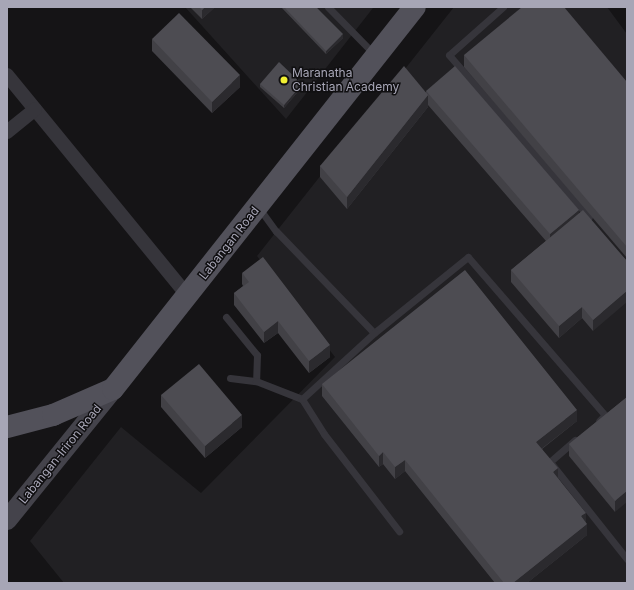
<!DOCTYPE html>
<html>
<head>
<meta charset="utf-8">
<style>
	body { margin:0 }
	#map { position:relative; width:634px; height:590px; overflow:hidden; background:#151416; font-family:Inter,sans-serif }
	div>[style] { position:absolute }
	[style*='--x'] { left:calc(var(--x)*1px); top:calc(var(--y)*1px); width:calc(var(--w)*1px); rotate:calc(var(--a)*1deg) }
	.built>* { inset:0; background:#212023 }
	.lane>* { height:7px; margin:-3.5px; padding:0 3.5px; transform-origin:3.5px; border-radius:3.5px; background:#36353b }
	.street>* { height:14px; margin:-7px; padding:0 7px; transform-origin:7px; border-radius:7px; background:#36353b }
	.secondary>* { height:20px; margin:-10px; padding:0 10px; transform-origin:10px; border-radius:10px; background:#44434b }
	.primary>* { height:22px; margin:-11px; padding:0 11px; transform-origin:11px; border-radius:11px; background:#52515a }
	.wall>* { inset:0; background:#424146 }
	.shaded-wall>* { inset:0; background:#2b2a2e }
	.building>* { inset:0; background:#4d4c52 }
	.dots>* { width:11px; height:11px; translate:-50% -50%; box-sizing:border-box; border:2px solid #100f11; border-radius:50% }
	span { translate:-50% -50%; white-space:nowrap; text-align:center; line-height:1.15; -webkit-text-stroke:3px #100f11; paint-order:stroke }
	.poi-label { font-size:12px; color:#a7a6b6 }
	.left { translate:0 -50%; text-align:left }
	.street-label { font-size:12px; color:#a7a6b6 }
	.frame { position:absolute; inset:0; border:8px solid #a7a6b6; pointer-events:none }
</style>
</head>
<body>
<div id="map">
	<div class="built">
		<i style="clip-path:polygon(185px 7px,372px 7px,373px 8px,286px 119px)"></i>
		<i style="clip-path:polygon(454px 7px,607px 7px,627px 34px,627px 583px,64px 583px,30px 541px,121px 427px,201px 493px,335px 357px,257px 256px)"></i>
	</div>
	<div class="lane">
		<i style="--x:328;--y:7;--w:66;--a:45.6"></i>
		<i style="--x:503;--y:7;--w:72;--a:138.4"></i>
		<i style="--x:449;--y:55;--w:214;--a:49.2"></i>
		<i style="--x:259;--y:208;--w:29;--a:54"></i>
		<i style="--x:276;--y:231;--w:141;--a:46.1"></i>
		<i style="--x:374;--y:333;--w:121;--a:-39"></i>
		<i style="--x:468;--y:257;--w:209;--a:49.1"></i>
		<i style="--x:605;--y:415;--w:8;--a:135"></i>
		<i style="--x:226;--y:317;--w:49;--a:50.8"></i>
		<i style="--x:257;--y:355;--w:26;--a:92"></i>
		<i style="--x:230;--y:378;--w:26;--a:7"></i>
		<i style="--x:256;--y:381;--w:49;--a:21.4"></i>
		<i style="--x:302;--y:399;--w:41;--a:57.8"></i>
		<i style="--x:324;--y:434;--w:123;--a:52.3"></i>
		<i style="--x:302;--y:399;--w:98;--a:-42.5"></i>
		<i style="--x:575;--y:440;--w:33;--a:139"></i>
		<i style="--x:550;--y:462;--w:124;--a:51.6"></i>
	</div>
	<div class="street">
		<i style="--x:7;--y:75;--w:286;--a:50.7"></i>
		<i style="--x:7;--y:132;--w:36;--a:-39"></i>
	</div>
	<div class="secondary">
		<i style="--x:7;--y:520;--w:169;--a:-51"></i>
	</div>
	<div class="primary">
		<i style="--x:7;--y:427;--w:48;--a:-14.6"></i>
		<i style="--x:53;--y:415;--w:65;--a:-23.4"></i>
		<i style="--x:113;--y:389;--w:487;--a:-51.7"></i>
	</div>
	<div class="wall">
		<i style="clip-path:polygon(190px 7px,215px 7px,202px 19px)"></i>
		<i style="clip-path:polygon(281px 7px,316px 7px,343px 38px,326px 54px)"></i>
		<i style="clip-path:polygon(152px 39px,240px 87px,212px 113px,152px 51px)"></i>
		<i style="clip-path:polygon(464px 55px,627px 82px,627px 258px,464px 67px)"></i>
		<i style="clip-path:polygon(260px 84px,302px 87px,284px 108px,260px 87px)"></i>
		<i style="clip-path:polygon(426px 91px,579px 213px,627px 261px,593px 331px,582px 318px,559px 338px,511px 282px,511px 270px,546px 241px,428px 105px,428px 107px,347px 209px,320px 177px,320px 166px,426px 92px)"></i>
		<i style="clip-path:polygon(242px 273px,330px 357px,309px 373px,278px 333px,264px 343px,234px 305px,234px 293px,243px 286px,242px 284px)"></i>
		<i style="clip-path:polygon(322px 384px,577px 421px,542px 449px,558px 478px,586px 522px,587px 535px,527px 583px,495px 583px,405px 471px,395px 479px,383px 464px,379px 467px,322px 396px)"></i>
		<i style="clip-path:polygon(161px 395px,242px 427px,205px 458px,161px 407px)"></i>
		<i style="clip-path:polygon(627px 397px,615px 512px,569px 456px,569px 444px)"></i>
	</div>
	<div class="shaded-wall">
		<i style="clip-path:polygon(205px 7px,215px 7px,202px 19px,202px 10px)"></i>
		<i style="clip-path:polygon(343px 34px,343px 38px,326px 54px,326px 51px)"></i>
		<i style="clip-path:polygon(240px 75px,240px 87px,212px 113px,212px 102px)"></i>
		<i style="clip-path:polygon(302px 84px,302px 87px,284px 108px,284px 105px)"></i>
		<i style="clip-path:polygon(428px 95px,428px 107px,347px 209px,347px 197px)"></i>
		<i style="clip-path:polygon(579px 210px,579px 221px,550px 246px,550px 234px)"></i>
		<i style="clip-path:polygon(627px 291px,627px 302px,593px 331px,593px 320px)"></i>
		<i style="clip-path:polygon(582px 307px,582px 318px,559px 338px,559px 326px)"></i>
		<i style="clip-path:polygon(278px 321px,278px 333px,264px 343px,264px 332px)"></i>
		<i style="clip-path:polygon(330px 345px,330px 357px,309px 373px,309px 361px)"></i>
		<i style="clip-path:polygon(577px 410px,577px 421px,536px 453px,536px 442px)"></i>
		<i style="clip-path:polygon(242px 415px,242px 427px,205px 458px,205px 446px)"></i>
		<i style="clip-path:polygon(383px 452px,383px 464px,379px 467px,379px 456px)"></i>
		<i style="clip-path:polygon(405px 460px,405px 471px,395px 479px,395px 467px)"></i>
		<i style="clip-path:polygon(558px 468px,558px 480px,553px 472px)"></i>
		<i style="clip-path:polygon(627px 491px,627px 502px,615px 512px,615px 501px)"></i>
		<i style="clip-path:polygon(586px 513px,586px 524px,581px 516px)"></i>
		<i style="clip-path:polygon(587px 524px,587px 535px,527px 583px,513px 583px)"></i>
	</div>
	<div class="building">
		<i style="clip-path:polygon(199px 7px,205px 7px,202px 10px)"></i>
		<i style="clip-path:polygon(284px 7px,316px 7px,343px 34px,326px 51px)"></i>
		<i style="clip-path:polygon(522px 7px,564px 7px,627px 82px,627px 247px,464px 55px)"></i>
		<i style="clip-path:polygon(179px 13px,240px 75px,212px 102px,152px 39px)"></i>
		<i style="clip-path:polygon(279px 62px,302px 84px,284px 105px,260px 84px)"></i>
		<i style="clip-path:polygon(404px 66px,428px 95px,347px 197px,320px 166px)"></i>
		<i style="clip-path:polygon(455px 66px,579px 210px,550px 234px,426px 91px)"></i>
		<i style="clip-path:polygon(583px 210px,627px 261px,627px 291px,593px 320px,582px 307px,559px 326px,511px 270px)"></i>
		<i style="clip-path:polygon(263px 257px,330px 345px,309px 361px,278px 321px,264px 332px,234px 293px,249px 282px,242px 273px)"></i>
		<i style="clip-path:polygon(465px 270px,577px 410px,536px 442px,558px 468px,553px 472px,586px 513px,581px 516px,587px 524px,513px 583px,504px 583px,405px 460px,395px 467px,383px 452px,379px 456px,322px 384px)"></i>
		<i style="clip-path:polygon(199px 364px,242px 415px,205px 446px,161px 395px)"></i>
		<i style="clip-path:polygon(627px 397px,627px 491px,615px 501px,569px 444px)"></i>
	</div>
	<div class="dots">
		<i style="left:284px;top:80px;background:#f1f032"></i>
	</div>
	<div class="poi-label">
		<span class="left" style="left:292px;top:80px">Maranatha<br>Christian Academy</span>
	</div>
	<div class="street-label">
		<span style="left:229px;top:243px;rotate:-52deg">Labangan Road</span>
		<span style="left:60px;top:454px;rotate:-51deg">Labangan-Iriron Road</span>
	</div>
	<div class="frame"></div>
</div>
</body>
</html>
